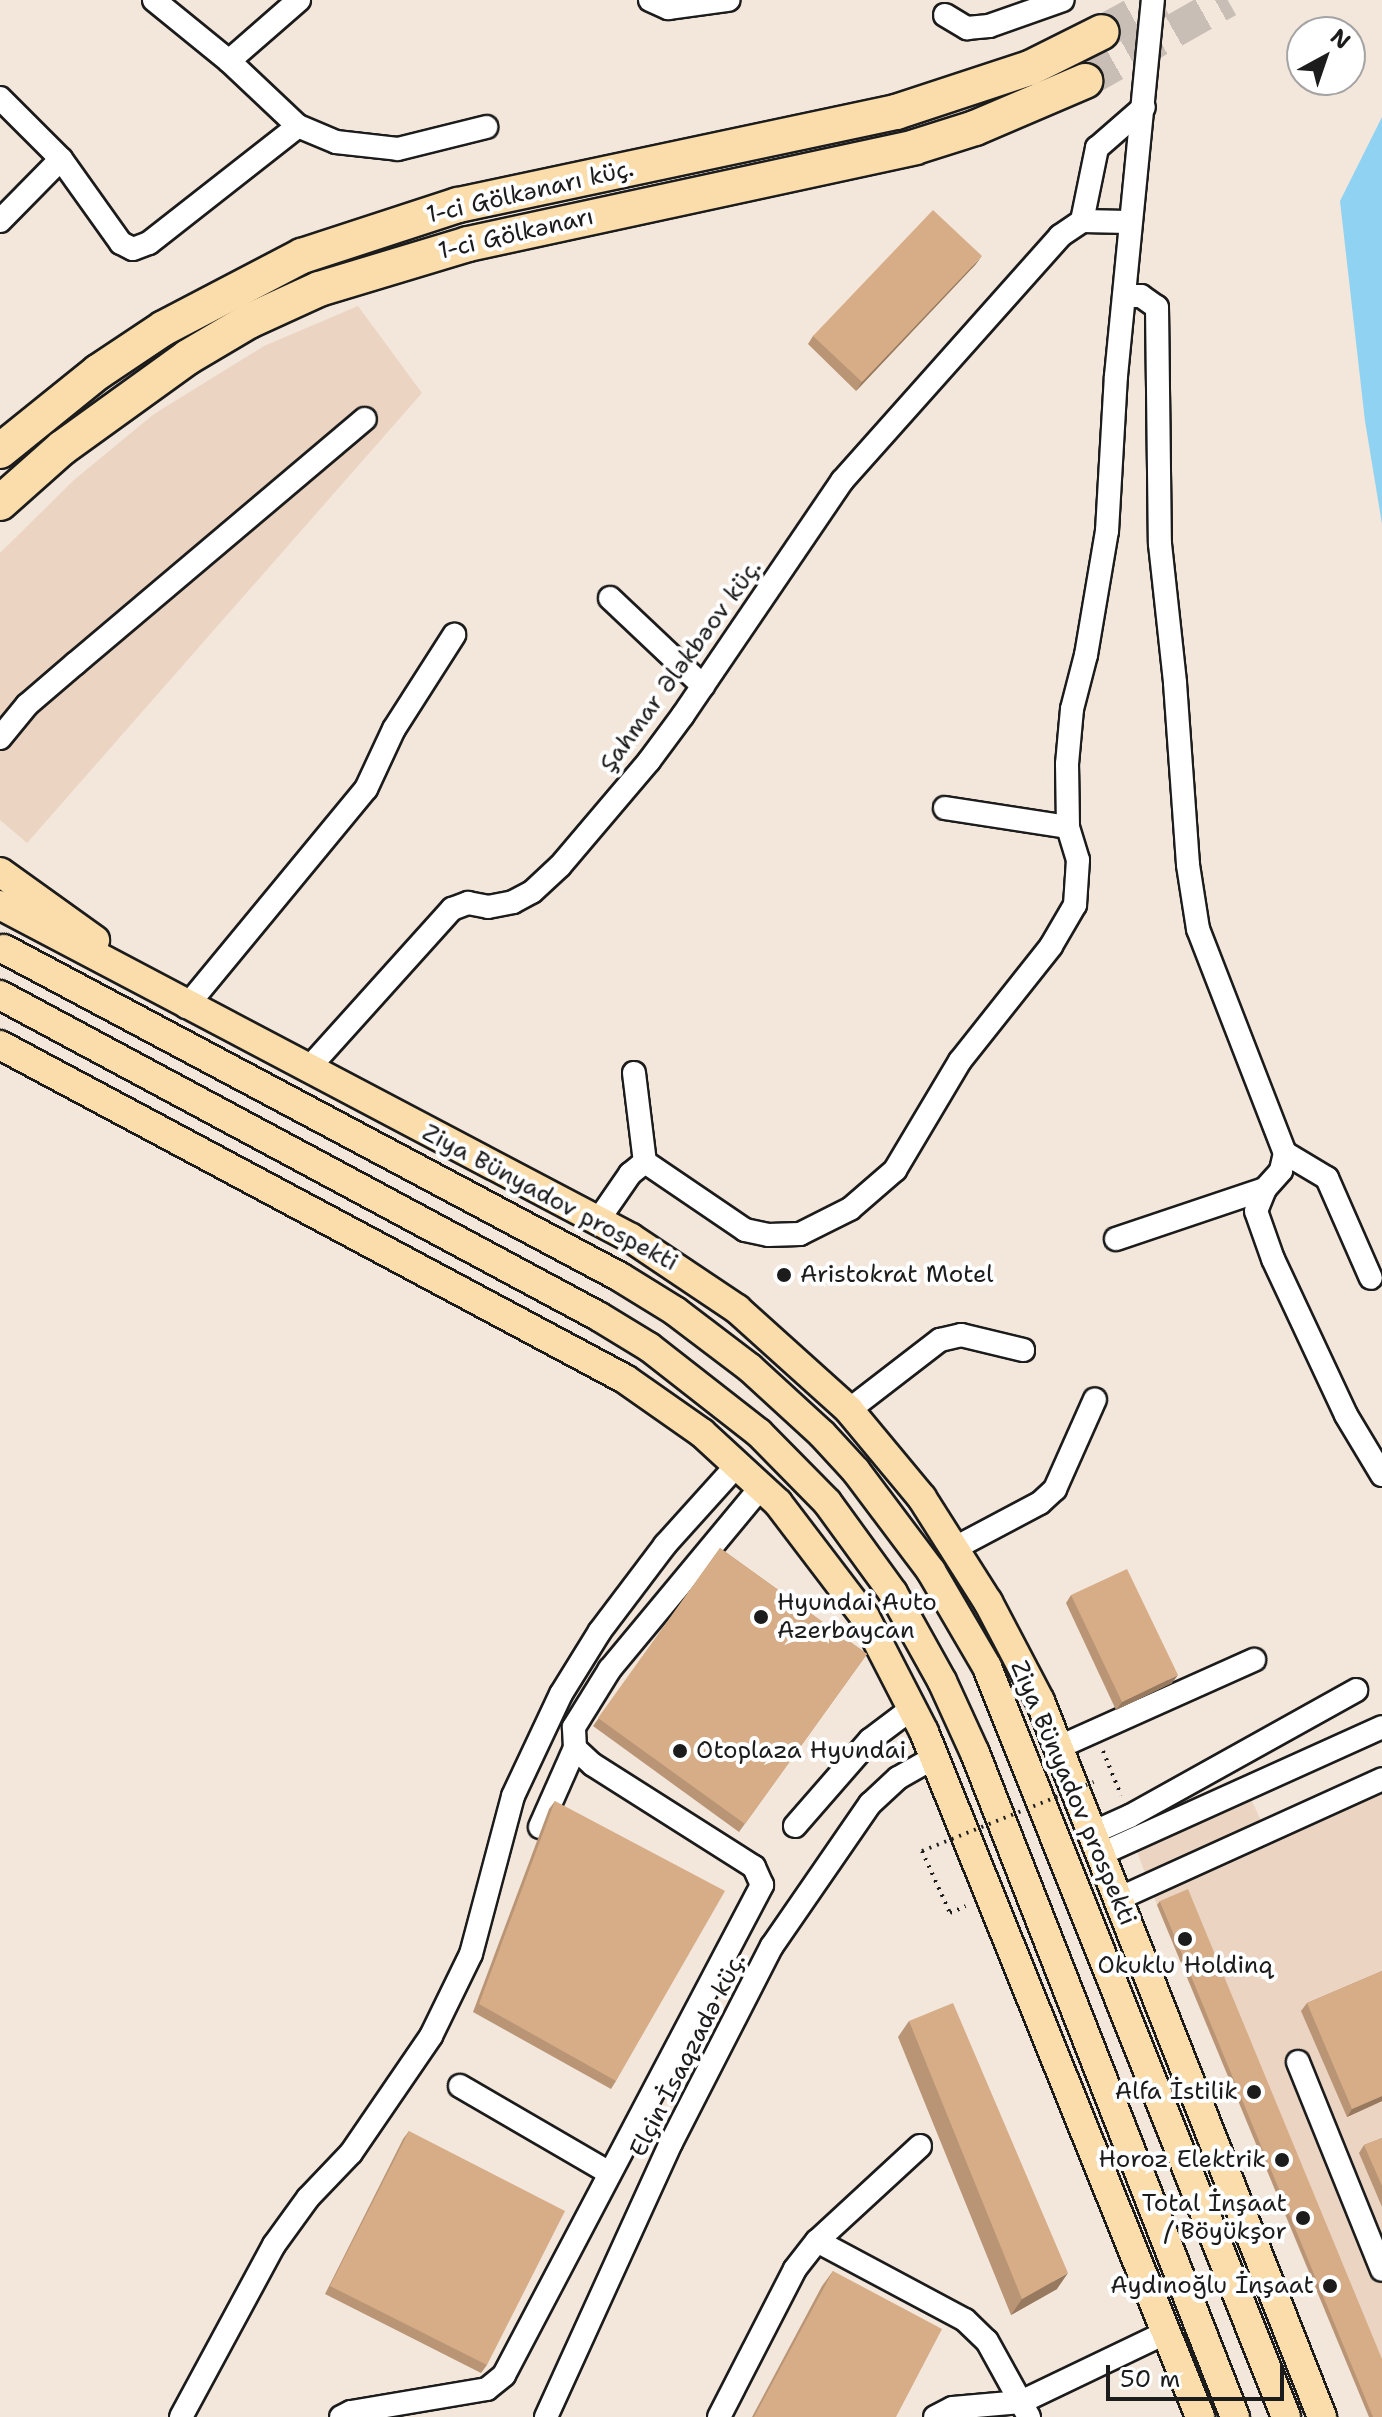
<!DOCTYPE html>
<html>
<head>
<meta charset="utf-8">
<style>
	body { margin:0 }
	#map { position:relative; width:1382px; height:2417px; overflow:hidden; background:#f3e6db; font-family:"Shantell Sans",sans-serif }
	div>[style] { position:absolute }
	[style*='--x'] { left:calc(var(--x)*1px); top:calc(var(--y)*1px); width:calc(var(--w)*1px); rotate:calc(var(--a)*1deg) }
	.built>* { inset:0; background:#ebd5c2 }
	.water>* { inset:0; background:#8fd2f1 }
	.highway-tunnel>* { height:34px; margin-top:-17px; transform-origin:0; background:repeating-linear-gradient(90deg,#c8beb5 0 34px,transparent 0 51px) }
	.path>* { height:4px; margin-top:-2px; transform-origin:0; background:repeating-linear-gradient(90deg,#1c1c1c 0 2px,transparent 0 8px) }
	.roads { filter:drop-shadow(2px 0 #1c1c1c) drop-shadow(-2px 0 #1c1c1c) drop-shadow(0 2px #1c1c1c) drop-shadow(0 -2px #1c1c1c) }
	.minor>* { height:22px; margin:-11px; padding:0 11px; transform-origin:11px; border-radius:11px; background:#fff }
	.major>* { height:28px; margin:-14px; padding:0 14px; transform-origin:14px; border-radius:14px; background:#fbddab }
	.highway>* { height:34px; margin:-17px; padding:0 17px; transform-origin:17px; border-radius:17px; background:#fbddab }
	.path-bridge>* { height:4px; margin-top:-2px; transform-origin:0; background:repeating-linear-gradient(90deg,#1c1c1c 0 2px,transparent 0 8px) }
	.wall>* { inset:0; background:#b99575 }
	.shaded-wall>* { inset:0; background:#96795f }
	.building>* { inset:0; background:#d7ad88 }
	.dots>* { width:22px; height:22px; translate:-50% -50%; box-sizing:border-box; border:4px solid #fff; border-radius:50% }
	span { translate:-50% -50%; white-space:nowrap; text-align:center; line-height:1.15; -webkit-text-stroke:8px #fff; paint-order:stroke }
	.street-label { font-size:24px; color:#1c1c1c }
	.poi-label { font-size:24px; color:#1c1c1c }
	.left { translate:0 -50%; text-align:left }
	.right { translate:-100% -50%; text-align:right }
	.north { position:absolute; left:1286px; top:16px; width:80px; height:80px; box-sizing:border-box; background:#fff; border:2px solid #a4a4a4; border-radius:50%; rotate:40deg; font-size:22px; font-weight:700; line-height:32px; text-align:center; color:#1c1c1c }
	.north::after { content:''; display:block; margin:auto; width:28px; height:36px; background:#1c1c1c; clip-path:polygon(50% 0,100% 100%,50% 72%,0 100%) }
	.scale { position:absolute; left:1106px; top:2365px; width:178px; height:36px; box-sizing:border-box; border:4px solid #1c1c1c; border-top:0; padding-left:10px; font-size:24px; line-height:28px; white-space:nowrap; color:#1c1c1c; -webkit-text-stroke:6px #fff; paint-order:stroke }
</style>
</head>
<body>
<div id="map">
	<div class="built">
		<i style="clip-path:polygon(358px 306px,422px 393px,27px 843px,0 820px,0 553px,74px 480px,154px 414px,264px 346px)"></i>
		<i style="clip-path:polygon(1382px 1768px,1382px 2370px,1185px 1894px,1157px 1905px,1136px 1849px,1251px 1799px,1262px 1823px)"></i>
	</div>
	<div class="water">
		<i style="clip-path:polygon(1382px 117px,1382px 524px,1365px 421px,1340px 201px)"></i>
	</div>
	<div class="highway-tunnel">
		<i style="--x:1102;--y:32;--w:67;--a:-28.5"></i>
		<i style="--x:1085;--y:81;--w:164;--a:-29.5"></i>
	</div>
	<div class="path">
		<i style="--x:1103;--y:1751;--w:48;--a:67.8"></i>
		<i style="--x:922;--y:1851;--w:68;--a:65.7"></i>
		<i style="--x:950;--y:1913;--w:17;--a:-24"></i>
	</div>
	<div class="roads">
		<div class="minor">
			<i style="--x:154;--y:0;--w:97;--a:39.1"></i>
			<i style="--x:229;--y:61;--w:95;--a:43.3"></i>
			<i style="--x:298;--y:126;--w:41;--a:22.8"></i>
			<i style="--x:336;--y:142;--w:62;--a:6.4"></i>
			<i style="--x:398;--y:149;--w:91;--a:-14"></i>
			<i style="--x:650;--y:0;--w:20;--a:24"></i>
			<i style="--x:668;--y:8;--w:61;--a:-7.6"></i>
			<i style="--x:945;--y:15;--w:26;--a:31"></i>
			<i style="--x:967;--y:28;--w:22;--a:-5"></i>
			<i style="--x:989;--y:26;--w:78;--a:-19.4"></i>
			<i style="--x:229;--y:61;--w:93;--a:-41.1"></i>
			<i style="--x:0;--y:98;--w:86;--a:45"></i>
			<i style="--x:61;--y:159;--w:103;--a:54.5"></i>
			<i style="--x:121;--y:243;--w:13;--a:27"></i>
			<i style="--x:133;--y:249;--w:17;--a:-21"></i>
			<i style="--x:149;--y:243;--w:189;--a:-38.1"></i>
			<i style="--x:0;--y:221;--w:87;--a:-45.5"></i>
			<i style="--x:1082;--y:221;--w:75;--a:-78.4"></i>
			<i style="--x:1097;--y:148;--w:62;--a:-41.1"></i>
			<i style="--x:1124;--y:296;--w:17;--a:0"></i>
			<i style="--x:1141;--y:296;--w:19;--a:35"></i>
			<i style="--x:1157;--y:307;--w:237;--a:89.3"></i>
			<i style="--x:1160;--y:544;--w:140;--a:83.8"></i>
			<i style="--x:1175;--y:683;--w:182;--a:85.9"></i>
			<i style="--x:1188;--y:865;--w:65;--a:81.1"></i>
			<i style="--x:1198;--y:929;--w:240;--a:68.8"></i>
			<i style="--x:1285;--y:1153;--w:18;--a:103"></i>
			<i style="--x:1281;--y:1171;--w:24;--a:132"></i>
			<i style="--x:1265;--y:1189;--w:24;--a:112"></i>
			<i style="--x:1256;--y:1211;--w:51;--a:70.5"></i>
			<i style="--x:1273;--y:1259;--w:172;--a:64.9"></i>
			<i style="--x:1346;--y:1415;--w:70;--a:59"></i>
			<i style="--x:610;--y:598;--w:128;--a:43.4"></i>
			<i style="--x:0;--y:738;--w:43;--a:-50.7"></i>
			<i style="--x:27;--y:705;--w:65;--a:-40.6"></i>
			<i style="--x:76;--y:663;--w:378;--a:-40.2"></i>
			<i style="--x:945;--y:808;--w:124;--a:8.8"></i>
			<i style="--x:186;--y:1007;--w:283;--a:-50.5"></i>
			<i style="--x:366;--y:789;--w:66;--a:-65"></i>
			<i style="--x:394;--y:729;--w:112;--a:-57.4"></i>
			<i style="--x:307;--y:1070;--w:217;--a:-48"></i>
			<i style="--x:452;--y:909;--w:17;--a:-21"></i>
			<i style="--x:468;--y:903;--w:20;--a:11"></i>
			<i style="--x:488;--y:907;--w:25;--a:-11"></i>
			<i style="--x:513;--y:902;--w:21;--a:-28"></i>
			<i style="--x:532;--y:892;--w:38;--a:-43"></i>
			<i style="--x:560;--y:866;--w:138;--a:-49.7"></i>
			<i style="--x:649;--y:761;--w:57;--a:-53.5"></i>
			<i style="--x:683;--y:715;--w:283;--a:-55.8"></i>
			<i style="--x:842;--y:481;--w:328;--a:-48.3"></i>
			<i style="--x:1060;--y:236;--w:27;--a:-34"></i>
			<i style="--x:1082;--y:221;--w:47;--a:1.2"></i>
			<i style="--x:634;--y:1073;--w:90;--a:83"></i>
			<i style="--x:1285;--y:1153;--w:49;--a:30.8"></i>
			<i style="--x:1327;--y:1178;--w:109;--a:66.3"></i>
			<i style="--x:599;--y:1219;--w:55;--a:-55.4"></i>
			<i style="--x:630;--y:1174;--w:19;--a:-39"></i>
			<i style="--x:645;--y:1162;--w:121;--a:34.2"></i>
			<i style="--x:745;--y:1230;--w:24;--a:12"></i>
			<i style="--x:768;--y:1235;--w:32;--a:-2"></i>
			<i style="--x:800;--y:1234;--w:56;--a:-26.6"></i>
			<i style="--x:850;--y:1209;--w:60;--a:-40.9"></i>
			<i style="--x:895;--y:1170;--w:127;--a:-59.2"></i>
			<i style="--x:960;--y:1061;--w:147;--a:-51.6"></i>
			<i style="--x:1051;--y:946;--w:48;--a:-59.7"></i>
			<i style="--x:1075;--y:905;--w:45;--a:-86.2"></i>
			<i style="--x:1078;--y:860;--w:34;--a:-107"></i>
			<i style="--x:1068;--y:827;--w:63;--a:-90.9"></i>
			<i style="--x:1067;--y:764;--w:55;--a:-84.8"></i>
			<i style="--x:1072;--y:709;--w:56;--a:-75.5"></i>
			<i style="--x:1086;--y:655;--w:126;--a:-80.4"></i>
			<i style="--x:1107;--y:531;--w:155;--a:-86.7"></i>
			<i style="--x:1116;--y:376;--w:378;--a:-84.4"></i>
			<i style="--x:1116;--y:1239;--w:157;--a:-18.6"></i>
			<i style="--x:849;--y:1410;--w:115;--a:-37.6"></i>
			<i style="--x:940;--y:1340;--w:22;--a:-13"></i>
			<i style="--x:961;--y:1335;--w:64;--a:13.6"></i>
			<i style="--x:955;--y:1548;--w:96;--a:-27.9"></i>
			<i style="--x:1040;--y:1503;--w:21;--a:-43"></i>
			<i style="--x:1055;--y:1489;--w:98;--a:-66"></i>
			<i style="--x:1057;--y:1748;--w:216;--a:-24.1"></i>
			<i style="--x:795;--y:1826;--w:114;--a:-48.9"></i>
			<i style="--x:870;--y:1740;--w:39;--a:-37"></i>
			<i style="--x:901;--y:1717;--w:15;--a:-16"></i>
			<i style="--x:540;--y:1827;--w:86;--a:-66.1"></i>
			<i style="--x:1092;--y:1833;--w:42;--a:-24.1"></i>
			<i style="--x:1130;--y:1816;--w:259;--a:-29.1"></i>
			<i style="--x:1101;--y:1854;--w:308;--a:-24.3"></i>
			<i style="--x:1118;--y:1899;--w:290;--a:-24.4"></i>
			<i style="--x:1298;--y:2062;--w:224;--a:68"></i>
			<i style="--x:460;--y:2086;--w:171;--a:30.2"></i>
			<i style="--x:817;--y:2241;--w:168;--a:28.1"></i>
			<i style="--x:965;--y:2320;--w:30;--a:44"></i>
			<i style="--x:987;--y:2341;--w:87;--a:61.1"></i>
			<i style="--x:181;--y:2417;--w:196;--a:-61.6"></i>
			<i style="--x:274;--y:2245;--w:58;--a:-54.1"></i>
			<i style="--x:308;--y:2198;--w:62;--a:-46.3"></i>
			<i style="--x:351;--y:2153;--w:142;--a:-55.6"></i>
			<i style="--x:431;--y:2036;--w:91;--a:-64"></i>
			<i style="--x:471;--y:1954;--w:163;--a:-75.1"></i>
			<i style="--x:513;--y:1796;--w:113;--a:-64.8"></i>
			<i style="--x:561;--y:1694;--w:74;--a:-58.2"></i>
			<i style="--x:600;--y:1631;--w:108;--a:-52.9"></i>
			<i style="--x:665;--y:1545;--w:109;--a:-48"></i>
			<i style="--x:341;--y:2417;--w:11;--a:-27"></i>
			<i style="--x:351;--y:2412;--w:138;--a:-9.6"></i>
			<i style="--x:487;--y:2389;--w:22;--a:-39"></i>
			<i style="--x:504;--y:2375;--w:554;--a:-62.23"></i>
			<i style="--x:762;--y:1885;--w:20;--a:-114"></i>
			<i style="--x:754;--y:1867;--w:191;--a:-147.6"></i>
			<i style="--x:593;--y:1765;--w:25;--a:-137"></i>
			<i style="--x:575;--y:1748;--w:21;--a:-93"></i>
			<i style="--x:574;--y:1727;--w:68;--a:-58.2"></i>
			<i style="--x:610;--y:1669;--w:238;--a:-50.3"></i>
			<i style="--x:546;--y:2417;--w:301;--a:-65.5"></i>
			<i style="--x:671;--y:2143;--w:221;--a:-62.9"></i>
			<i style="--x:772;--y:1946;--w:173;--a:-55.4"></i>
			<i style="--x:870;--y:1804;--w:38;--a:-43"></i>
			<i style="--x:898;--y:1778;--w:43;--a:-29.6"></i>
			<i style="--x:719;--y:2417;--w:166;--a:-62.8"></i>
			<i style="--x:795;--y:2269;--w:36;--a:-52"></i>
			<i style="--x:817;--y:2241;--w:140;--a:-42.7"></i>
			<i style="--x:935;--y:2417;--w:20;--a:-27"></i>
			<i style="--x:953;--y:2408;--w:68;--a:-5"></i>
			<i style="--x:1021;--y:2402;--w:162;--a:-25.6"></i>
		</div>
		<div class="major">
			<i style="--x:0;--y:872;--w:117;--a:35.6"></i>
			<i style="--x:0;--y:905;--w:713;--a:27.82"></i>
			<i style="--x:631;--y:1238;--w:128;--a:33.8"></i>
			<i style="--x:737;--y:1309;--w:151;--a:42"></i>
			<i style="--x:849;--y:1410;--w:114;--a:50.3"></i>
			<i style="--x:922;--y:1498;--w:123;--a:57.6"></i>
			<i style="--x:988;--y:1602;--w:112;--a:62.3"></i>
			<i style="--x:1040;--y:1701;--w:770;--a:68.5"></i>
			<i style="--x:4;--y:949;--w:698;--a:28.03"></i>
			<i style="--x:620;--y:1277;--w:65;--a:31.7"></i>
			<i style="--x:675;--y:1311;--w:94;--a:37.2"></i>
			<i style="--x:750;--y:1368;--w:98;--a:42.5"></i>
			<i style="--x:822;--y:1434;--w:50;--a:47.4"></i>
			<i style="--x:856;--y:1471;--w:125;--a:53.1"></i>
			<i style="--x:931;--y:1571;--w:111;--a:59.7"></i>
			<i style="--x:987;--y:1667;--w:807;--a:68.26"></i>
			<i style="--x:0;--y:995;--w:679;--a:28.23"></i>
			<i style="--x:598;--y:1316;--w:60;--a:31.3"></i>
			<i style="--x:649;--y:1347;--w:140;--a:38"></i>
			<i style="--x:759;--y:1433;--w:97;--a:45.4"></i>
			<i style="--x:827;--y:1502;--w:112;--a:54"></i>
			<i style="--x:893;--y:1593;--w:101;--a:60.9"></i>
			<i style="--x:942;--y:1681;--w:79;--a:65.4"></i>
			<i style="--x:975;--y:1753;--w:713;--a:68.62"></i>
			<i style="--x:0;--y:1045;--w:709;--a:28.12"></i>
			<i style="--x:625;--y:1379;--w:94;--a:35"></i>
			<i style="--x:702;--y:1433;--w:103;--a:42.6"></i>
			<i style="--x:778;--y:1503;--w:143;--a:52.7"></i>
			<i style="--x:865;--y:1617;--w:129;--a:62.8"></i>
			<i style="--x:924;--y:1732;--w:739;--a:68.05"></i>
		</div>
		<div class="highway">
			<i style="--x:0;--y:451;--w:126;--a:-38.9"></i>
			<i style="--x:98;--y:372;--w:79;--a:-33.7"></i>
			<i style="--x:164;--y:328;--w:156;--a:-27.6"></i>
			<i style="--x:302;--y:256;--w:164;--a:-18.1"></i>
			<i style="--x:458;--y:205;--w:448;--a:-12"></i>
			<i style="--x:896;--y:112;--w:141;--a:-18.2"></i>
			<i style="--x:1030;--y:68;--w:80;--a:-26.6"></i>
			<i style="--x:0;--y:503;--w:83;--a:-41.6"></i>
			<i style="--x:62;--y:448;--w:155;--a:-35.8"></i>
			<i style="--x:188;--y:357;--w:71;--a:-30.5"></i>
			<i style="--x:249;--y:321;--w:77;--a:-24.6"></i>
			<i style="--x:319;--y:289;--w:156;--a:-16.8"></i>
			<i style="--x:468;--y:244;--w:457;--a:-12.2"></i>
			<i style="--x:915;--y:147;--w:63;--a:-17.6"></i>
			<i style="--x:975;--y:128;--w:120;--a:-23.1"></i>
		</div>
	</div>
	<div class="path-bridge">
		<i style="--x:922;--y:1851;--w:185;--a:-21.9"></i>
	</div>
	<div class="wall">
		<i style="clip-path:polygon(976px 264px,856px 391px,808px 344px,813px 336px)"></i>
		<i style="clip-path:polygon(720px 1548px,867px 1654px,739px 1832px,593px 1726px)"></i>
		<i style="clip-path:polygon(1071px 1595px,1172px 1683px,1116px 1710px,1066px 1603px)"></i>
		<i style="clip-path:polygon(555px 1801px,616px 2081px,611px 2089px,473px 2012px,549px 1809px)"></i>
		<i style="clip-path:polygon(1160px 1901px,1382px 2417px,1369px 2417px,1157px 1905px)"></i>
		<i style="clip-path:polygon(1382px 1971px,1382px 2101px,1347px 2117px,1301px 2011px,1307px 2003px)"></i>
		<i style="clip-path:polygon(909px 2021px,1057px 2289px,1011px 2315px,898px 2037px)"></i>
		<i style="clip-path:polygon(409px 2131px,487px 2365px,481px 2373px,325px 2294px,403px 2139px)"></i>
		<i style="clip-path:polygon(1382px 2138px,1382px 2207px,1359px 2153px,1364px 2145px)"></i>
		<i style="clip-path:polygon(833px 2271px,896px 2417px,752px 2417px,822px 2286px)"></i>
	</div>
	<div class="shaded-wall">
		<i style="clip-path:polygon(982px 256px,976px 264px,856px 391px,862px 382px)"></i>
		<i style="clip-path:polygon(1178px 1675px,1172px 1683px,1116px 1710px,1122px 1702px)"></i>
		<i style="clip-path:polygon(1382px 2096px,1382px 2101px,1347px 2117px,1352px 2109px)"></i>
		<i style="clip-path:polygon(1068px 2273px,1057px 2289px,1011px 2315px,1022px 2299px)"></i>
	</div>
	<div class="building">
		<i style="clip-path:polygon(933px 210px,982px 256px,862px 382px,813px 336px)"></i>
		<i style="clip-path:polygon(720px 1548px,867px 1654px,745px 1824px,598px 1718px)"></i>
		<i style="clip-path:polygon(1127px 1569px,1178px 1675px,1122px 1702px,1071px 1595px)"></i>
		<i style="clip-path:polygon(555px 1801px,725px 1891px,616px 2081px,479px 2004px)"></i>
		<i style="clip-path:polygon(1188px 1889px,1382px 2359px,1382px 2417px,1373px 2417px,1160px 1901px)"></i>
		<i style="clip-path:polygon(1382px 1971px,1382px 2096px,1352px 2109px,1307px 2003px)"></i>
		<i style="clip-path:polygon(953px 2003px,1068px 2273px,1022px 2299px,909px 2021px)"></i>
		<i style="clip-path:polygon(409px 2131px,565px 2211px,487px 2365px,330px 2286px)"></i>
		<i style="clip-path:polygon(1382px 2138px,1382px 2186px,1364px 2145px)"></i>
		<i style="clip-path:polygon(833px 2271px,942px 2329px,896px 2417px,754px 2417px)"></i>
	</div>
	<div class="dots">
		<i style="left:784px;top:1275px;background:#1c1c1c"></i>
		<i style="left:761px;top:1617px;background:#1c1c1c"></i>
		<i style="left:680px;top:1751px;background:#1c1c1c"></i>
		<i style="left:1185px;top:1939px;background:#1c1c1c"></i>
		<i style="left:1254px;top:2092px;background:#1c1c1c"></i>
		<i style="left:1282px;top:2160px;background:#1c1c1c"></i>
		<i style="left:1303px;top:2218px;background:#1c1c1c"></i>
		<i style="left:1330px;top:2286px;background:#1c1c1c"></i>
	</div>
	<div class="street-label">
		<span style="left:530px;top:192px;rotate:-13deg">1-ci Gölkənarı küç.</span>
		<span style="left:516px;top:234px;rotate:-13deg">1-ci Gölkənarı</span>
		<span style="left:681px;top:666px;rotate:-54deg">Şahmar Ələkbəov küç.</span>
		<span style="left:550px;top:1198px;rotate:28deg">Ziya Bünyadov prospekti</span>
		<span style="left:1073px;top:1793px;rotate:67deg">Ziya Bünyadov prospekti</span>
		<span style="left:688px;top:2055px;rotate:-63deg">Elçin İsaqzadə küç.</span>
	</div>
	<div class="poi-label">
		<span class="left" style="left:800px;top:1275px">Aristokrat Motel</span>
		<span class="left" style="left:777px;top:1617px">Hyundai Auto<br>Azerbaycan</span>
		<span class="left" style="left:696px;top:1751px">Otoplaza Hyundai</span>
		<span style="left:1185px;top:1966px">Okuklu Holdinq</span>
		<span class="right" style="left:1238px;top:2092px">Alfa İstilik</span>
		<span class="right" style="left:1266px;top:2160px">Horoz Elektrik</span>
		<span class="right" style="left:1287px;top:2218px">Total İnşaat<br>/ Böyükşor</span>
		<span class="right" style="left:1314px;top:2286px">Aydınoğlu İnşaat</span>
	</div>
	<div class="north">N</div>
	<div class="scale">50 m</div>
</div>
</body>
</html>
